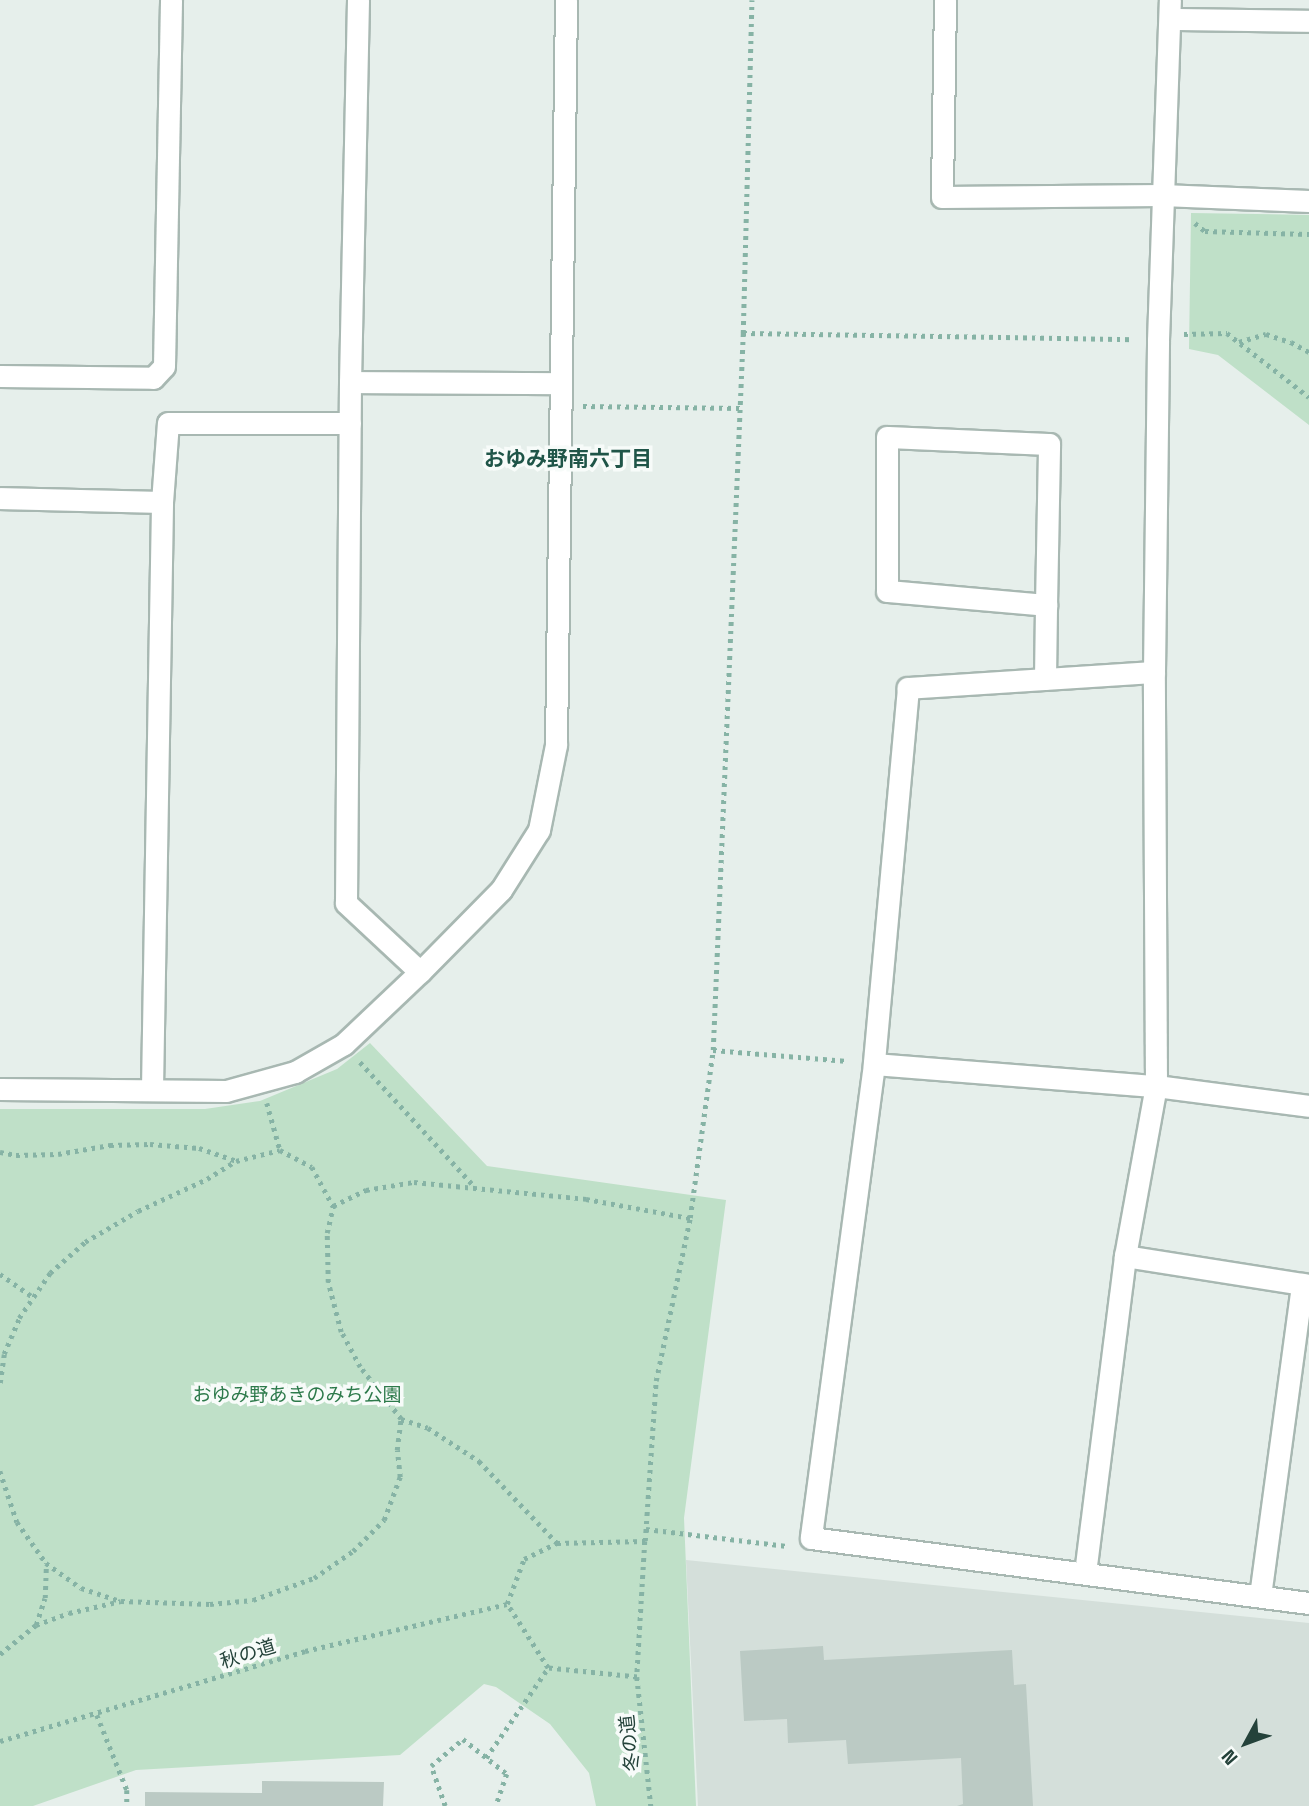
<!DOCTYPE html>
<html>
<head>
<meta charset="utf-8">
<style>
	body { margin:0 }
	#map { position:relative; width:1309px; height:1806px; overflow:hidden; background:#e6efeb; font-family:"Space Grotesk","Noto Sans JP",sans-serif }
	div>[style] { position:absolute }
	[style*='--x'] { left:calc(var(--x)*1px); top:calc(var(--y)*1px); width:calc(var(--w)*1px); rotate:calc(var(--a)*1deg) }
	.built>* { inset:0; background:#d4dfda }
	.green>* { inset:0; background:#bfe0c8 }
	.building>* { inset:0; background:#bbcac4 }
	.path>* { height:4.5px; margin-top:-2.25px; transform-origin:0; background:repeating-linear-gradient(90deg,#86b3a5 0 3.5px,transparent 0 8.5px) }
	.roads { filter:drop-shadow(2px 0 #a8b8b2) drop-shadow(-2px 0 #a8b8b2) drop-shadow(0 2px #a8b8b2) drop-shadow(0 -2px #a8b8b2) }
	.minor>* { height:21px; margin:-10.5px; padding:0 10.5px; transform-origin:10.5px; border-radius:10.5px; background:#fff }
	span { translate:-50% -50%; white-space:nowrap; text-align:center; line-height:1.15; -webkit-text-stroke:7px #f7fbf9; paint-order:stroke }
	.park-label { font-size:19px; color:#2d7a4b }
	.street-label { font-size:19px; color:#24423a }
	.neighbourhood-label { font-size:21px; color:#1f5548; font-weight:700 }
	.north { position:absolute; left:1211px; top:1708px; width:70px; height:70px; -webkit-text-stroke:5px #f7fbf9; paint-order:stroke; rotate:229deg; font-size:19px; font-weight:700; line-height:28px; text-align:center; color:#24423a }
	.north::after { content:''; display:block; margin:auto; width:24px; height:32px; background:#24423a; clip-path:polygon(50% 0,100% 100%,50% 72%,0 100%) }
</style>
</head>
<body>
<div id="map">
	<div class="built">
		<i style="clip-path:polygon(686px 1560px,1309px 1623px,1309px 1806px,698px 1806px)"></i>
	</div>
	<div class="green">
		<i style="clip-path:polygon(1191px 213px,1309px 215px,1309px 425px,1218px 355px,1189px 349px)"></i>
		<i style="clip-path:polygon(370px 1043px,487px 1166px,726px 1200px,684px 1518px,696px 1806px,596px 1806px,589px 1773px,550px 1724px,496px 1687px,484px 1684px,400px 1755px,136px 1770px,33px 1806px,0 1806px,0 1109px,205px 1109px,260px 1101px,337px 1069px)"></i>
	</div>
	<div class="building">
		<i style="clip-path:polygon(823px 1646px,824px 1660px,1012px 1650px,1014px 1685px,1026px 1684px,1033px 1806px,957px 1806px,963px 1804px,961px 1758px,848px 1764px,846px 1740px,788px 1743px,787px 1719px,744px 1721px,740px 1651px)"></i>
		<i style="clip-path:polygon(262px 1781px,384px 1782px,383px 1806px,145px 1806px,145px 1792px,262px 1793px)"></i>
	</div>
	<div class="path">
		<i style="--x:1195;--y:223;--w:13;--a:39"></i>
		<i style="--x:1205;--y:231;--w:104;--a:1.7"></i>
		<i style="--x:743;--y:333;--w:391;--a:0.9"></i>
		<i style="--x:1184;--y:334;--w:43;--a:-1.3"></i>
		<i style="--x:1227;--y:333;--w:104;--a:38"></i>
		<i style="--x:1239;--y:342;--w:28;--a:-17"></i>
		<i style="--x:1266;--y:334;--w:26;--a:18"></i>
		<i style="--x:1291;--y:342;--w:21;--a:29"></i>
		<i style="--x:583;--y:406;--w:157;--a:0.7"></i>
		<i style="--x:713;--y:1050;--w:135;--a:4.7"></i>
		<i style="--x:360;--y:1062;--w:170;--a:47.4"></i>
		<i style="--x:267;--y:1103;--w:49;--a:74.5"></i>
		<i style="--x:0;--y:1152;--w:16;--a:11"></i>
		<i style="--x:16;--y:1155;--w:42;--a:-1.4"></i>
		<i style="--x:58;--y:1154;--w:53;--a:-9.8"></i>
		<i style="--x:110;--y:1145;--w:40;--a:-1.4"></i>
		<i style="--x:150;--y:1144;--w:49;--a:4.7"></i>
		<i style="--x:199;--y:1148;--w:39;--a:19"></i>
		<i style="--x:0;--y:1274;--w:40;--a:34.9"></i>
		<i style="--x:0;--y:1383;--w:29;--a:-82"></i>
		<i style="--x:4;--y:1354;--w:39;--a:-67"></i>
		<i style="--x:19;--y:1318;--w:55;--a:-55.4"></i>
		<i style="--x:50;--y:1273;--w:47;--a:-41.5"></i>
		<i style="--x:85;--y:1242;--w:61;--a:-30.3"></i>
		<i style="--x:138;--y:1211;--w:76;--a:-24.9"></i>
		<i style="--x:207;--y:1179;--w:34;--a:-32"></i>
		<i style="--x:236;--y:1161;--w:45;--a:-14"></i>
		<i style="--x:280;--y:1150;--w:36;--a:28"></i>
		<i style="--x:312;--y:1167;--w:44;--a:61.7"></i>
		<i style="--x:401;--y:1419;--w:28;--a:18"></i>
		<i style="--x:428;--y:1428;--w:61;--a:32.9"></i>
		<i style="--x:479;--y:1461;--w:113;--a:46.4"></i>
		<i style="--x:0;--y:1471;--w:54;--a:71.6"></i>
		<i style="--x:17;--y:1522;--w:50;--a:54.7"></i>
		<i style="--x:46;--y:1563;--w:43;--a:35.5"></i>
		<i style="--x:81;--y:1588;--w:41;--a:18.4"></i>
		<i style="--x:646;--y:1529;--w:142;--a:6.9"></i>
		<i style="--x:645;--y:1541;--w:160;--a:-86.1"></i>
		<i style="--x:656;--y:1381;--w:167;--a:-78.2"></i>
		<i style="--x:690;--y:1218;--w:170;--a:-82.2"></i>
		<i style="--x:713;--y:1050;--w:718;--a:-87.6"></i>
		<i style="--x:743;--y:333;--w:333;--a:-88.5"></i>
		<i style="--x:645;--y:1541;--w:136;--a:93.4"></i>
		<i style="--x:637;--y:1677;--w:89;--a:-174.2"></i>
		<i style="--x:548;--y:1668;--w:76;--a:-122.6"></i>
		<i style="--x:507;--y:1604;--w:48;--a:-69.3"></i>
		<i style="--x:524;--y:1559;--w:37;--a:-26"></i>
		<i style="--x:557;--y:1543;--w:88;--a:-1.3"></i>
		<i style="--x:36;--y:1625;--w:28;--a:-72"></i>
		<i style="--x:45;--y:1598;--w:35;--a:-88"></i>
		<i style="--x:0;--y:1654;--w:46;--a:-38.9"></i>
		<i style="--x:36;--y:1625;--w:35;--a:-20"></i>
		<i style="--x:69;--y:1613;--w:53;--a:-13"></i>
		<i style="--x:121;--y:1601;--w:89;--a:1.9"></i>
		<i style="--x:210;--y:1604;--w:43;--a:-5.3"></i>
		<i style="--x:253;--y:1600;--w:65;--a:-19.8"></i>
		<i style="--x:314;--y:1578;--w:47;--a:-34.7"></i>
		<i style="--x:353;--y:1551;--w:44;--a:-45"></i>
		<i style="--x:384;--y:1520;--w:46;--a:-69.6"></i>
		<i style="--x:400;--y:1477;--w:27;--a:-96"></i>
		<i style="--x:397;--y:1450;--w:31;--a:-83"></i>
		<i style="--x:401;--y:1419;--w:66;--a:-128.3"></i>
		<i style="--x:360;--y:1367;--w:40;--a:-118"></i>
		<i style="--x:341;--y:1332;--w:52;--a:-104.6"></i>
		<i style="--x:328;--y:1282;--w:49;--a:-91.2"></i>
		<i style="--x:327;--y:1233;--w:28;--a:-77"></i>
		<i style="--x:333;--y:1206;--w:37;--a:-26"></i>
		<i style="--x:366;--y:1190;--w:49;--a:-9.5"></i>
		<i style="--x:414;--y:1182;--w:173;--a:5.6"></i>
		<i style="--x:586;--y:1199;--w:106;--a:10.4"></i>
		<i style="--x:637;--y:1677;--w:130;--a:83.8"></i>
		<i style="--x:97;--y:1715;--w:81;--a:68.2"></i>
		<i style="--x:127;--y:1790;--w:16;--a:90"></i>
		<i style="--x:0;--y:1741;--w:318;--a:-16.4"></i>
		<i style="--x:305;--y:1651;--w:207;--a:-13.1"></i>
		<i style="--x:486;--y:1758;--w:109;--a:-55.4"></i>
		<i style="--x:445;--y:1806;--w:42;--a:-109.3"></i>
		<i style="--x:431;--y:1766;--w:42;--a:-40.2"></i>
		<i style="--x:463;--y:1739;--w:56;--a:38.5"></i>
		<i style="--x:507;--y:1774;--w:34;--a:109"></i>
	</div>
	<div class="roads">
		<div class="minor">
			<i style="--x:358;--y:0;--w:382;--a:91.2"></i>
			<i style="--x:350;--y:382;--w:521;--a:90.44"></i>
			<i style="--x:346;--y:903;--w:101;--a:43"></i>
			<i style="--x:945;--y:0;--w:197;--a:90.9"></i>
			<i style="--x:942;--y:197;--w:220;--a:-0.5"></i>
			<i style="--x:1162;--y:195;--w:147;--a:2.3"></i>
			<i style="--x:1170;--y:19;--w:139;--a:0.8"></i>
			<i style="--x:0;--y:376;--w:153;--a:0.7"></i>
			<i style="--x:153;--y:378;--w:16;--a:-47"></i>
			<i style="--x:164;--y:366;--w:366;--a:-88.9"></i>
			<i style="--x:350;--y:382;--w:209;--a:0.3"></i>
			<i style="--x:0;--y:498;--w:162;--a:1.4"></i>
			<i style="--x:1154;--y:672;--w:247;--a:176.3"></i>
			<i style="--x:908;--y:688;--w:378;--a:95.2"></i>
			<i style="--x:874;--y:1064;--w:478;--a:97.6"></i>
			<i style="--x:811;--y:1538;--w:502;--a:7.44"></i>
			<i style="--x:1045;--y:679;--w:74;--a:-89.2"></i>
			<i style="--x:1046;--y:605;--w:161;--a:-88.9"></i>
			<i style="--x:1049;--y:444;--w:162;--a:-177.5"></i>
			<i style="--x:887;--y:437;--w:154;--a:90"></i>
			<i style="--x:887;--y:591;--w:160;--a:5"></i>
			<i style="--x:874;--y:1064;--w:283;--a:4.5"></i>
			<i style="--x:1156;--y:1086;--w:154;--a:7.4"></i>
			<i style="--x:0;--y:1089;--w:226;--a:0.5"></i>
			<i style="--x:226;--y:1091;--w:72;--a:-15.4"></i>
			<i style="--x:295;--y:1072;--w:56;--a:-29.7"></i>
			<i style="--x:344;--y:1044;--w:105;--a:-43.5"></i>
			<i style="--x:420;--y:972;--w:115;--a:-45.4"></i>
			<i style="--x:501;--y:890;--w:71;--a:-57.7"></i>
			<i style="--x:539;--y:830;--w:87;--a:-78.7"></i>
			<i style="--x:556;--y:745;--w:745;--a:-89.23"></i>
			<i style="--x:152;--y:1089;--w:587;--a:-89.02"></i>
			<i style="--x:162;--y:502;--w:79;--a:-85.7"></i>
			<i style="--x:168;--y:423;--w:182;--a:0"></i>
			<i style="--x:1125;--y:1256;--w:186;--a:9"></i>
			<i style="--x:1085;--y:1573;--w:320;--a:-82.8"></i>
			<i style="--x:1125;--y:1256;--w:173;--a:-79.7"></i>
			<i style="--x:1156;--y:1086;--w:414;--a:-90.3"></i>
			<i style="--x:1154;--y:672;--w:332;--a:-89.3"></i>
			<i style="--x:1158;--y:340;--w:340;--a:-88"></i>
			<i style="--x:1260;--y:1596;--w:315;--a:-82.3"></i>
		</div>
	</div>
	<div class="park-label">
		<span style="left:297px;top:1395px">おゆみ野あきのみち公園</span>
	</div>
	<div class="street-label">
		<span style="left:248px;top:1654px;rotate:-17deg">秋の道</span>
		<span style="left:630px;top:1743px;rotate:-96deg">冬の道</span>
	</div>
	<div class="neighbourhood-label">
		<span style="left:568px;top:459px">おゆみ野南六丁目</span>
	</div>
	<div class="north">N</div>
</div>
</body>
</html>
